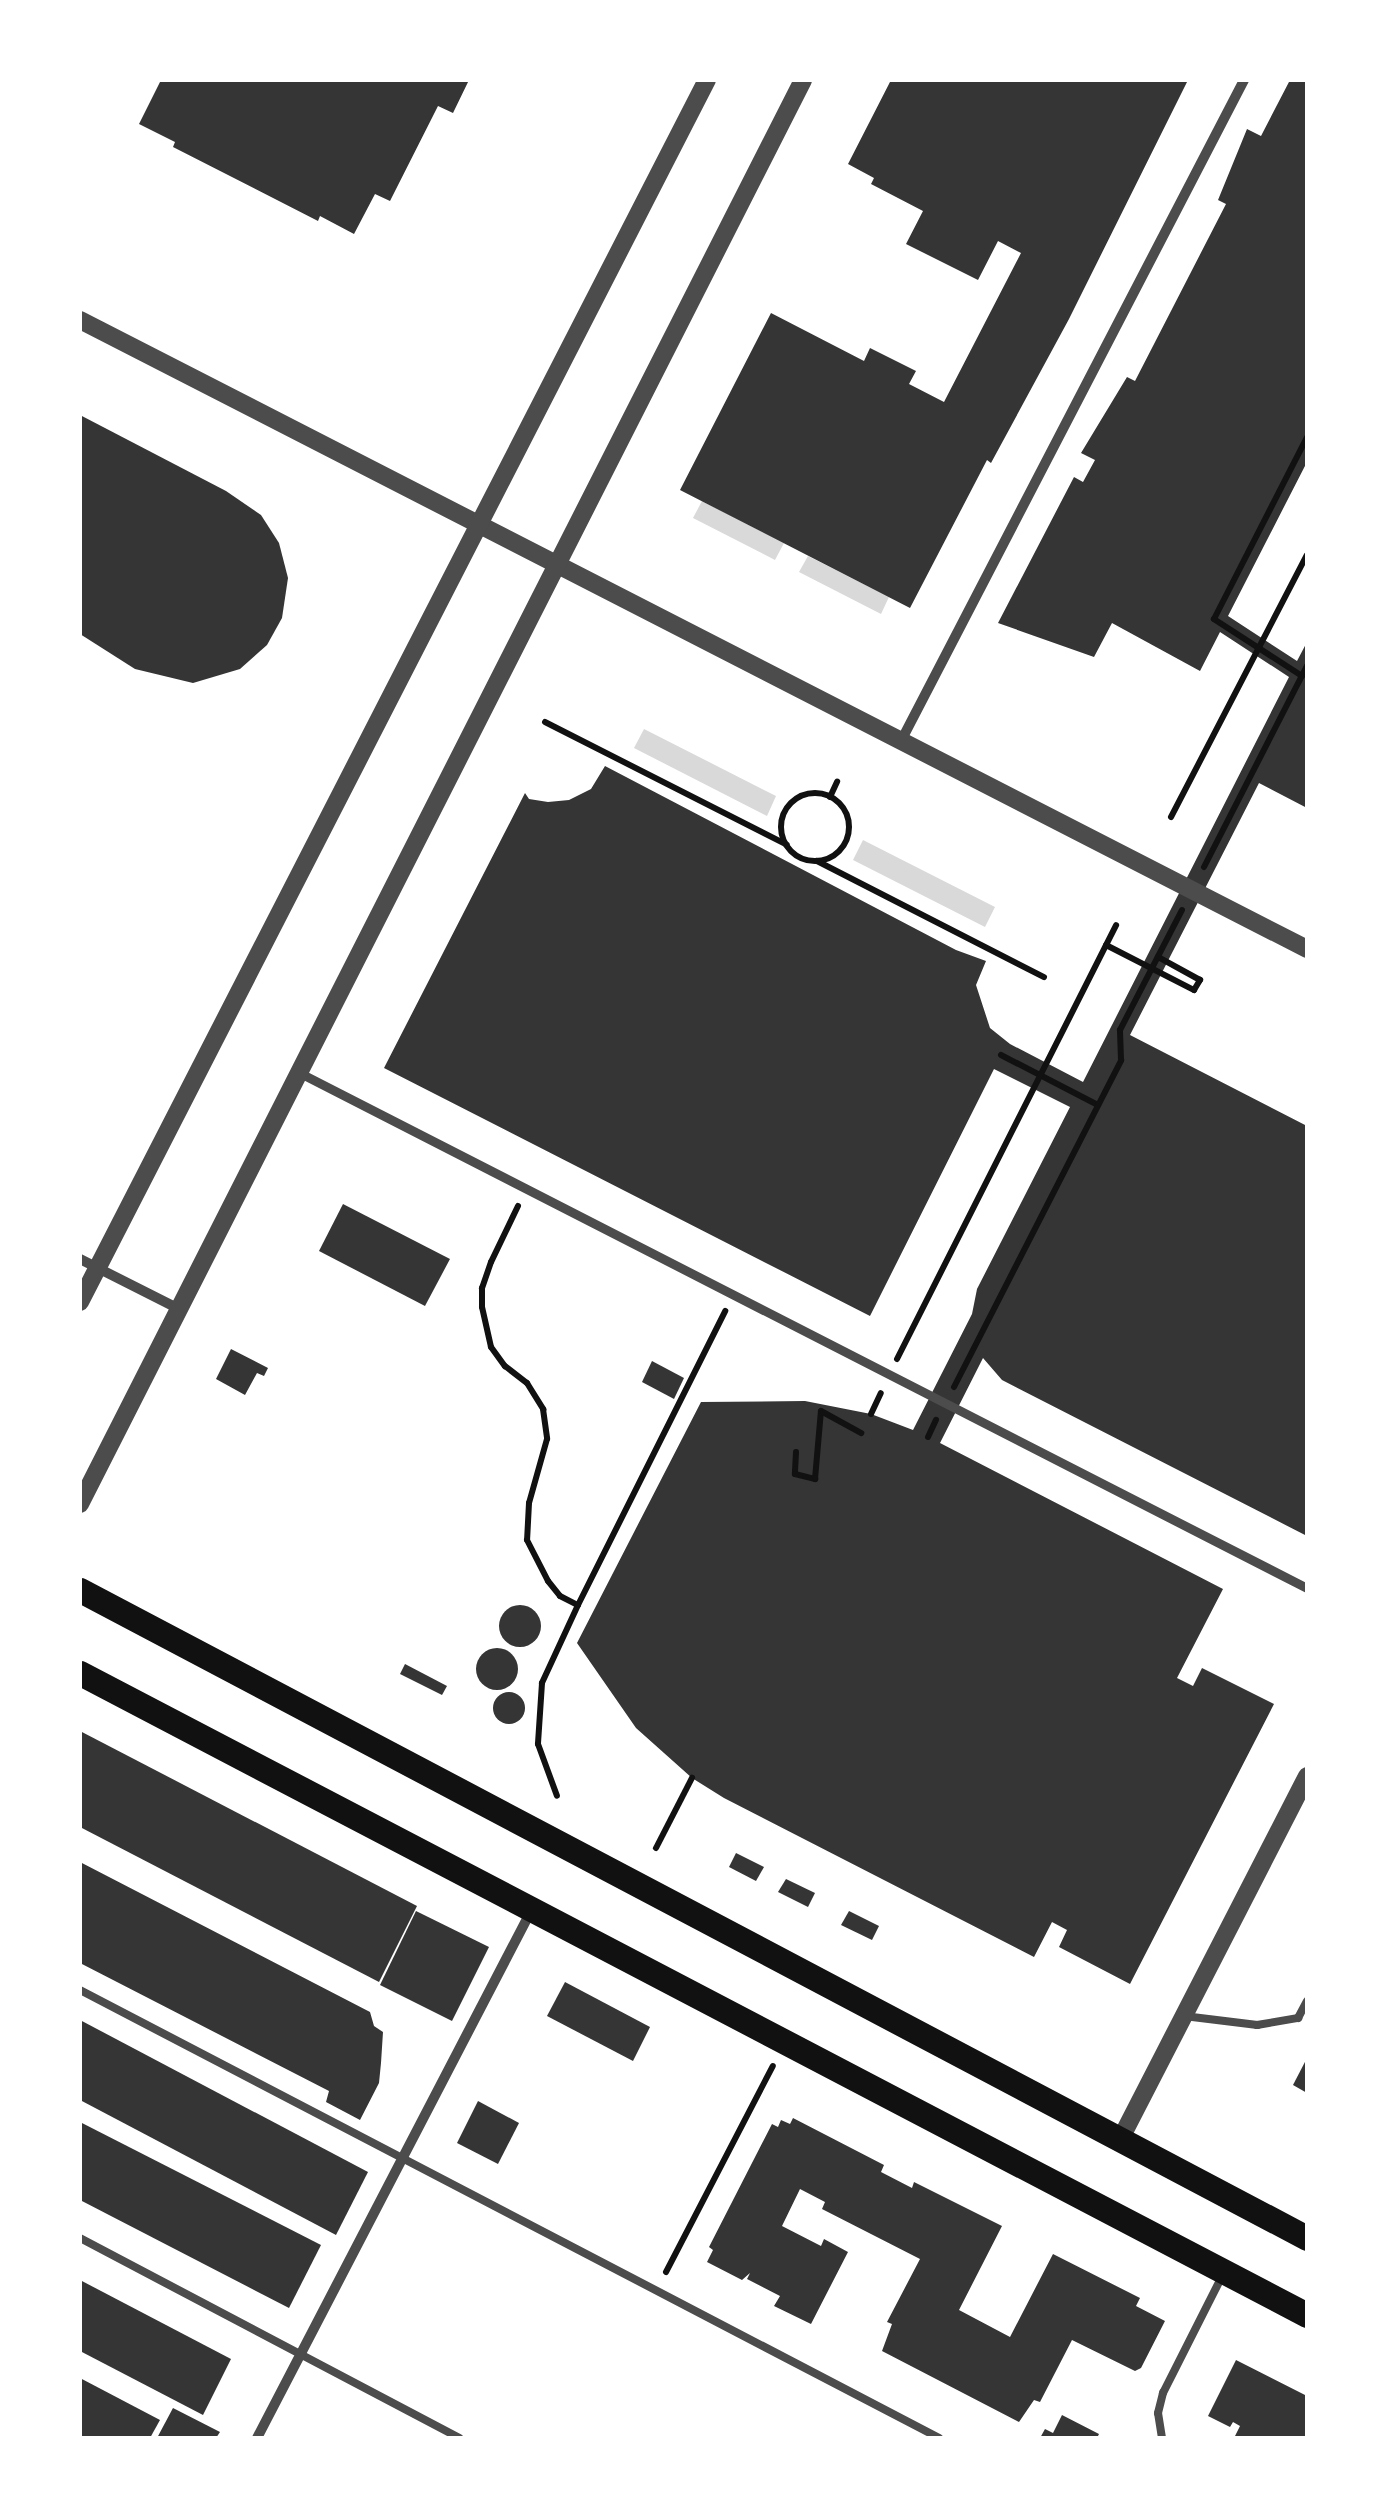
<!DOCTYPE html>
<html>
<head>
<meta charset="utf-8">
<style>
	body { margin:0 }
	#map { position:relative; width:1387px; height:2518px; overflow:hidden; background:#fff; font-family:Arial,sans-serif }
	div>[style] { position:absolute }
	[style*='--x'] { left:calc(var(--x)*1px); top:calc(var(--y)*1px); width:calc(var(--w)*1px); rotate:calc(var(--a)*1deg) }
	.water>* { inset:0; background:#d9d9d9 }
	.building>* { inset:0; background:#353535 }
	.round { border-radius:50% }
	.path>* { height:6px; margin:-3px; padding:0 3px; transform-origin:3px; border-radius:3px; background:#111 }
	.path>.ring { margin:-3px; padding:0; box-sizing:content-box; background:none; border:6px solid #111; border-radius:50% }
	.service>* { height:8px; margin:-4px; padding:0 4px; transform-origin:4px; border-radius:4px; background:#4c4c4c }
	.pedestrian>* { height:9px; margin:-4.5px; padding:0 4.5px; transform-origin:4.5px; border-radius:4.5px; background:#4c4c4c }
	.minor>* { height:10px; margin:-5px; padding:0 5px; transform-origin:5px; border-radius:5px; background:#4c4c4c }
	.tertiary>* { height:18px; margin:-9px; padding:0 9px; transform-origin:9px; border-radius:9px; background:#4c4c4c }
	.primary>* { height:25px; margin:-12.5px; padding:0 12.5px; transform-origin:12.5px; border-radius:12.5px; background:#111 }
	span { translate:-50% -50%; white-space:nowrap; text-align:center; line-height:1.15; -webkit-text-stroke:10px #fff; paint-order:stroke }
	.frame { position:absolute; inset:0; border:82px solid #fff; pointer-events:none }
</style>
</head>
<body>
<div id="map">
	<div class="water">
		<i style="clip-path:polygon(702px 501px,784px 543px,775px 560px,693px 518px)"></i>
		<i style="clip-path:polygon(808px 556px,889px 597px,881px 614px,799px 572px)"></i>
		<i style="clip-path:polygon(644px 729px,776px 796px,767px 816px,634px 748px)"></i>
		<i style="clip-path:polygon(863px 840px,995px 907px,985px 927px,853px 860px)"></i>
	</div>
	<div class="building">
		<i style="clip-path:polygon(161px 80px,469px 80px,453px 113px,438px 106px,390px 201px,375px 194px,354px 234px,320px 216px,318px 221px,173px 147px,175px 142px,139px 124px)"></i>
		<i style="clip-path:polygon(891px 80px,1188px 80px,1069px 319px,991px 463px,987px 460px,910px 608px,680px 490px,771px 313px,864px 361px,870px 348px,916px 371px,909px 384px,944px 402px,1021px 253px,998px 241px,978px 280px,906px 244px,923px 211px,871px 184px,874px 178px,848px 164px)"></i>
		<i style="clip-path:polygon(1290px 80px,1307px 80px,1307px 462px,1228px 616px,1297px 661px,1307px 642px,1307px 808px,1259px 783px,1130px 1035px,1307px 1126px,1307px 1536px,1002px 1380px,983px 1358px,940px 1443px,1223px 1589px,1177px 1678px,1193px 1686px,1202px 1668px,1274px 1704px,1130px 1984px,1059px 1947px,1067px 1930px,1052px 1922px,1034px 1957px,724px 1798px,692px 1778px,636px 1728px,577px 1643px,701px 1402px,805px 1401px,871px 1414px,913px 1430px,972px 1314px,977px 1289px,1070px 1107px,994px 1069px,870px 1316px,384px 1068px,525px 793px,529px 799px,548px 802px,569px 800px,591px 789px,605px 766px,956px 950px,986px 961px,976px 985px,990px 1028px,1010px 1044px,1083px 1082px,1289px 677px,1220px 632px,1200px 671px,1112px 623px,1094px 657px,998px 623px,1074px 477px,1083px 482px,1095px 460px,1081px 453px,1127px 377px,1135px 381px,1226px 204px,1218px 200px,1247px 129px,1261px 136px)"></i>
		<i style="clip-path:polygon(80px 415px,226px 491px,261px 515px,279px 543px,288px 578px,282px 618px,267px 645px,240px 669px,193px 683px,135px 669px,80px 634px)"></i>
		<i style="clip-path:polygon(343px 1204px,450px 1259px,425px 1306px,319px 1251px)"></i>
		<i style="clip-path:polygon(231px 1349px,268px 1368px,264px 1376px,257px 1373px,245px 1395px,216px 1379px)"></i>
		<i style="clip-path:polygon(652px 1361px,684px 1378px,674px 1399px,642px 1382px)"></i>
		<i class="round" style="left:499px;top:1605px;width:42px;height:42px"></i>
		<i class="round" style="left:476px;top:1648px;width:42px;height:42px"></i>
		<i style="clip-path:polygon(405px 1664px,447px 1686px,442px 1695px,400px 1674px)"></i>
		<i class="round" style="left:493px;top:1692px;width:32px;height:32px"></i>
		<i style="clip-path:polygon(80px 1731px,417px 1906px,379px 1982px,80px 1827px)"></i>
		<i style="clip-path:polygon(736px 1853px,764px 1867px,756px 1881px,729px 1867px)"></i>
		<i style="clip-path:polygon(80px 1862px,370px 2012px,374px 2026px,383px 2032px,381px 2063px,379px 2083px,360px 2120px,326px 2102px,329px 2091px,80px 1963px)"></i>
		<i style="clip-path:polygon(786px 1879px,815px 1893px,808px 1907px,778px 1892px)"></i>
		<i style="clip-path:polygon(416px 1911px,489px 1947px,452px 2021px,380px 1985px)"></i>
		<i style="clip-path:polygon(849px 1911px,879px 1926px,872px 1940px,841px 1925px)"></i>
		<i style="clip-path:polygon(565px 1982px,650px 2027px,633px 2061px,547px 2016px)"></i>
		<i style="clip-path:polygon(80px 2020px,368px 2172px,336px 2235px,80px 2100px)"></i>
		<i style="clip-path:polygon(1307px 2058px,1307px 2093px,1293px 2085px)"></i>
		<i style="clip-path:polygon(478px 2101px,519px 2123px,498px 2164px,457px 2143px)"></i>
		<i style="clip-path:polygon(793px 2118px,884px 2165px,881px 2172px,912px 2188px,914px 2182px,1002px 2226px,959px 2310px,1010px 2337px,1053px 2254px,1140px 2298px,1136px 2306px,1165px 2321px,1141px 2368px,1135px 2371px,1072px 2340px,1040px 2402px,1034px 2400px,1019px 2422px,882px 2351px,892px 2324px,887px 2322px,920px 2259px,822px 2209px,825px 2202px,800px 2189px,782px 2226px,821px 2246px,824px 2239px,848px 2252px,811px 2324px,774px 2306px,780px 2296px,747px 2279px,750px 2273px,742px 2280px,707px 2262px,713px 2250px,709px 2247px,772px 2124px,778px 2127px,781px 2120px,790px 2124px)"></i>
		<i style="clip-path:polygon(80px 2122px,321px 2245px,289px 2308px,80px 2200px)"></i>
		<i style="clip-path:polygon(80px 2280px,231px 2359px,203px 2415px,80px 2351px)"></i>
		<i style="clip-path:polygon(1236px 2360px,1307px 2396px,1307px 2438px,1234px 2438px,1240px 2426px,1233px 2422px,1230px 2427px,1208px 2416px)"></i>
		<i style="clip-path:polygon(80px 2378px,160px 2420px,150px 2438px,80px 2438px)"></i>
		<i style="clip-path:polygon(173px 2408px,220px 2432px,216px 2438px,157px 2438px)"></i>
		<i style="clip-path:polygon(1062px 2415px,1099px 2434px,1097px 2438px,1040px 2438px,1045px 2429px,1053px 2433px)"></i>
	</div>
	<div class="path">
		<i style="--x:1302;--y:676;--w:105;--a:-147.1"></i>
		<i style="--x:1214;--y:619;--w:204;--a:-62.9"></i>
		<i style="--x:545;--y:722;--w:271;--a:26.9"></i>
		<i class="ring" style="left:781px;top:793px;width:62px;height:62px"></i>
		<i style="--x:830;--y:797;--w:17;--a:-65"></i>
		<i style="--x:1171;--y:817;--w:295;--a:-62.6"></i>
		<i style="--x:817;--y:861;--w:255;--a:27.1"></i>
		<i style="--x:1204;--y:867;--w:226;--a:-62.9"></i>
		<i style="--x:1106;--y:945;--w:99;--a:27.1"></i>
		<i style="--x:1194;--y:990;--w:12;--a:-59"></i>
		<i style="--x:1200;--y:980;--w:48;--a:-151.3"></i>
		<i style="--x:1001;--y:1055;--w:109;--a:27.3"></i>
		<i style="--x:518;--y:1206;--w:62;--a:115.7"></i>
		<i style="--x:491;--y:1262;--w:28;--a:109"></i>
		<i style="--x:482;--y:1288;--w:19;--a:90"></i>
		<i style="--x:482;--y:1307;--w:41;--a:77.3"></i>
		<i style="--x:491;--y:1347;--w:24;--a:54"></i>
		<i style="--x:505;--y:1366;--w:28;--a:38"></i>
		<i style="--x:527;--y:1383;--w:31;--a:58"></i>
		<i style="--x:543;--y:1409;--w:30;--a:82"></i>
		<i style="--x:547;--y:1439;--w:66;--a:105.7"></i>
		<i style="--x:529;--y:1503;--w:37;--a:93"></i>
		<i style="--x:527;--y:1540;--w:46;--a:62.9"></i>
		<i style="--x:548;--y:1581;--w:19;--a:51"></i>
		<i style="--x:560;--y:1596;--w:20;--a:27"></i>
		<i style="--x:578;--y:1605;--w:86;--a:114.8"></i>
		<i style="--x:542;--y:1683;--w:61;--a:93.8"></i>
		<i style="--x:538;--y:1744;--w:55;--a:69.9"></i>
		<i style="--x:897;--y:1359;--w:486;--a:-63.2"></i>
		<i style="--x:954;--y:1387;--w:367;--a:-62.9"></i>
		<i style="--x:1121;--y:1060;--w:30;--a:-92"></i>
		<i style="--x:1120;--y:1030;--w:135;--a:-62.7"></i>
		<i style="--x:871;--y:1414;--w:23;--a:-65"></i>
		<i style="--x:928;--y:1437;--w:19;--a:-65"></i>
		<i style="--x:796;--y:1452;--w:22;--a:93"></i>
		<i style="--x:795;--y:1474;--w:21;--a:14"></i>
		<i style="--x:815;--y:1479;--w:68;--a:-85"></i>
		<i style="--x:821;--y:1411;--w:46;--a:28.8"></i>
		<i style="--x:578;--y:1605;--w:329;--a:-63.4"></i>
		<i style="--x:656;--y:1848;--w:79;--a:-62.8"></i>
		<i style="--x:666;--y:2272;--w:232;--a:-62.6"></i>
	</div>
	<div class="service">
		<i style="--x:80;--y:1990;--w:969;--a:27.54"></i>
		<i style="--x:1184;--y:2016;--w:74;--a:7"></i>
		<i style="--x:1257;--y:2025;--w:42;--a:-9.7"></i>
		<i style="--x:1298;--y:2018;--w:19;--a:-62"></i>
		<i style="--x:80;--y:2238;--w:429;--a:27.8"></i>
		<i style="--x:1162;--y:2438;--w:25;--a:-99"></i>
		<i style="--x:1158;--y:2413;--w:21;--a:-76"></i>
		<i style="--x:1163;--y:2393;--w:131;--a:-63.2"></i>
	</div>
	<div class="pedestrian">
		<i style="--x:300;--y:1073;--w:1131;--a:27.09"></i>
	</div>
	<div class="minor">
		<i style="--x:901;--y:741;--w:745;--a:-62.57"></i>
		<i style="--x:80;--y:1259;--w:111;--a:26.8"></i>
		<i style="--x:257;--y:2438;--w:594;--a:-62.53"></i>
	</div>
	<div class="tertiary">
		<i style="--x:80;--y:320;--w:1379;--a:27.14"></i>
		<i style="--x:80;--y:1302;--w:1373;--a:-62.84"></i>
		<i style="--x:80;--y:1504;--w:1597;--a:-63.08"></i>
		<i style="--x:1121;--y:2138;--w:407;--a:-62.8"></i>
	</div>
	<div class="primary">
		<i style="--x:80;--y:1590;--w:1388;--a:27.84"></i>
		<i style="--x:80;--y:1673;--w:1385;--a:27.62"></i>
	</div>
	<div class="frame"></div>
</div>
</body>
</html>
